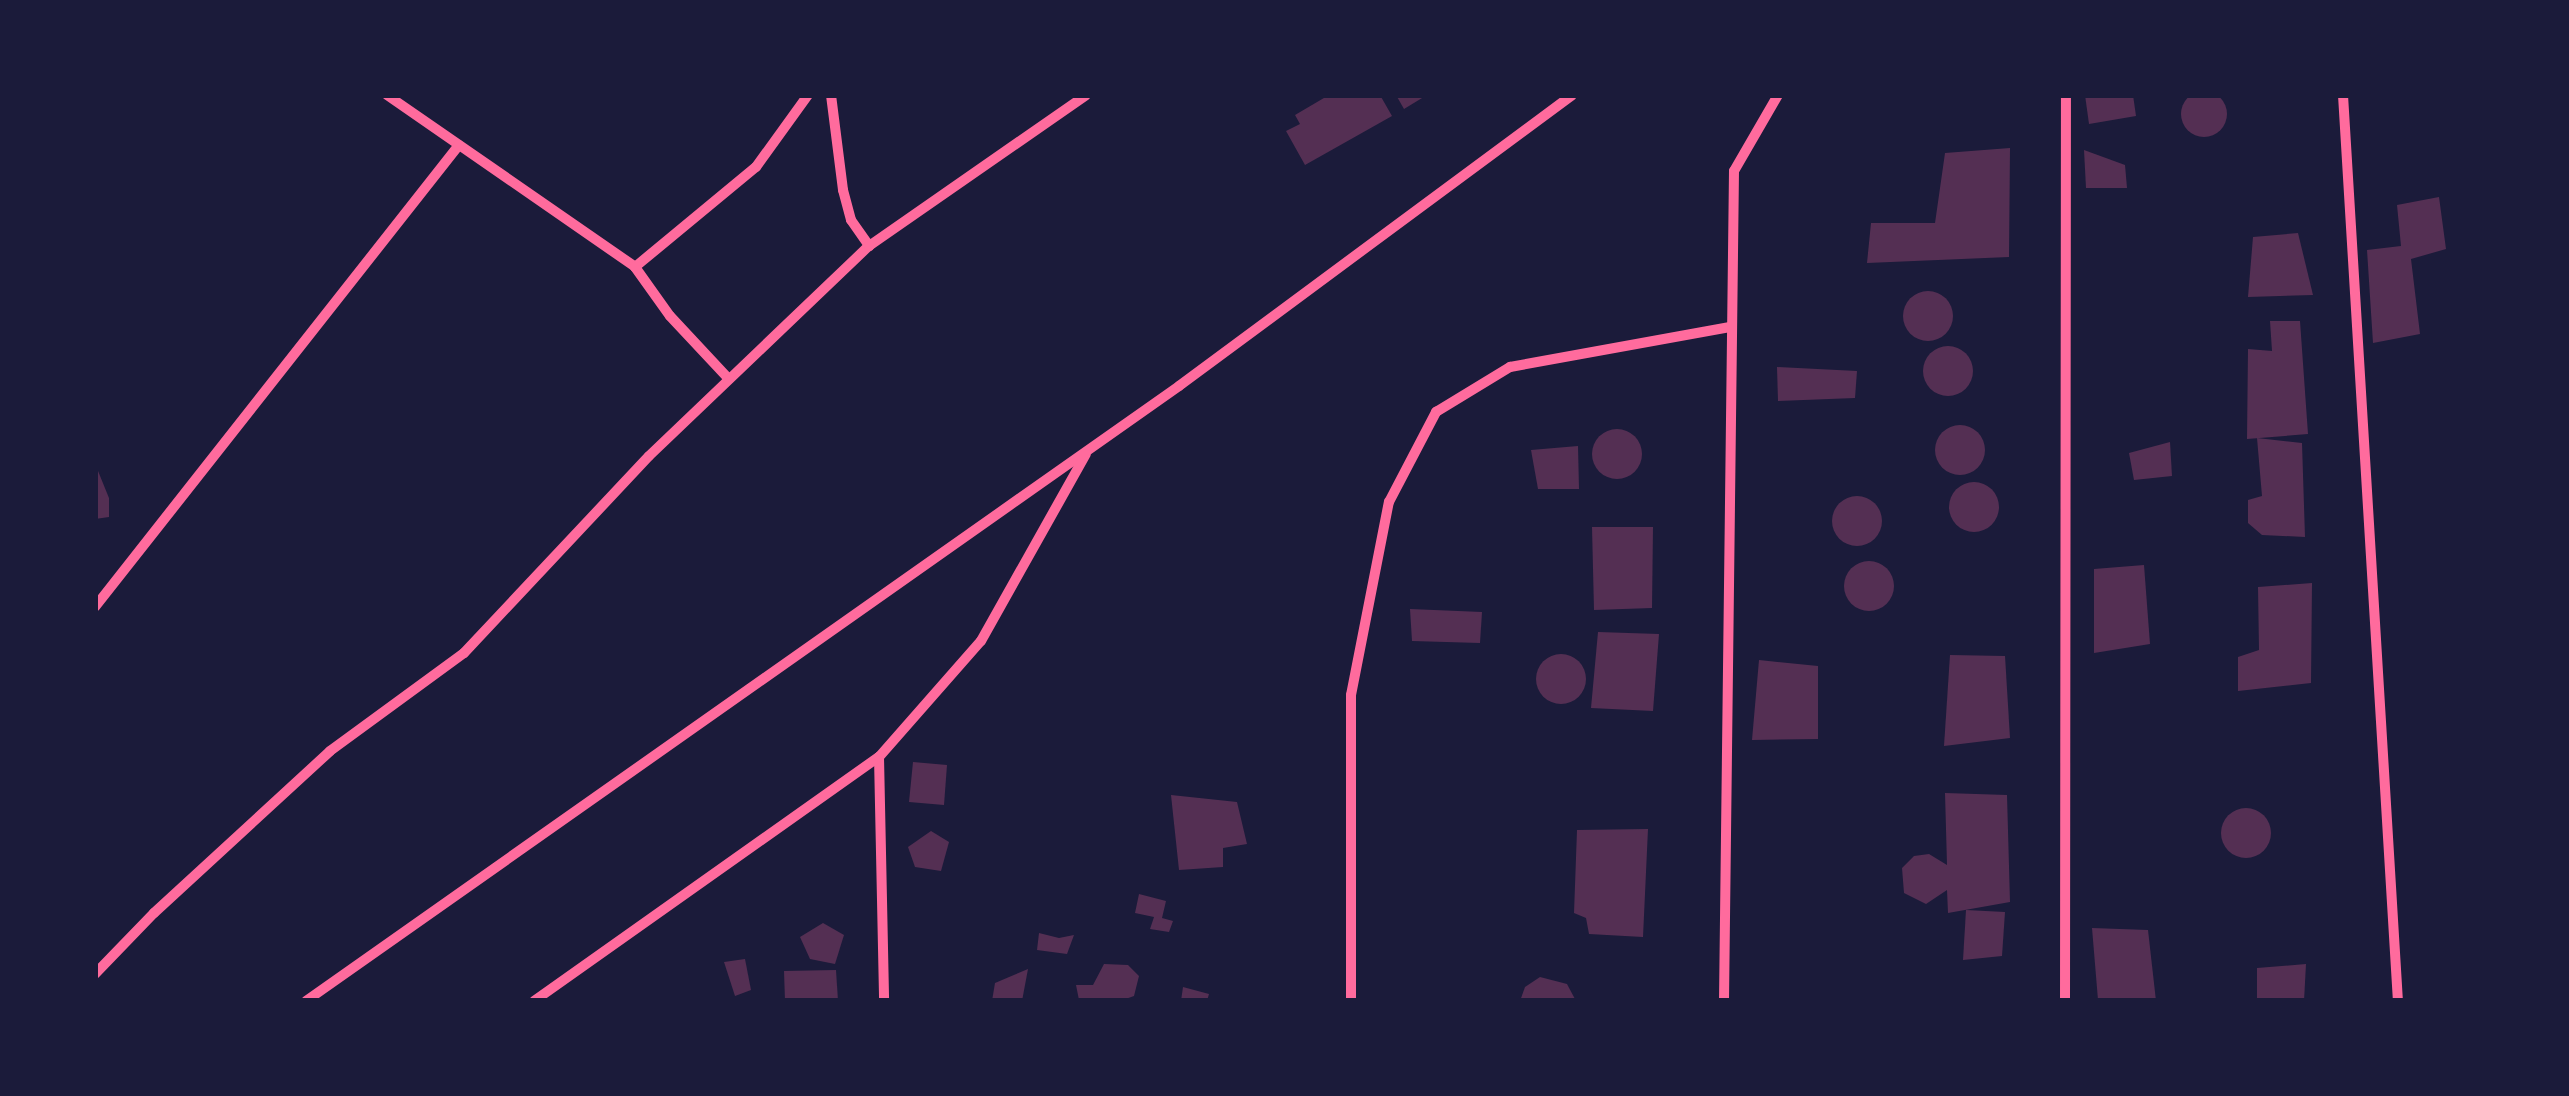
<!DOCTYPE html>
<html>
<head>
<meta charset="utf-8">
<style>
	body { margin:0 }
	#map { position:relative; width:2569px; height:1096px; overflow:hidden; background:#1b1b3a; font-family:"DM Sans",sans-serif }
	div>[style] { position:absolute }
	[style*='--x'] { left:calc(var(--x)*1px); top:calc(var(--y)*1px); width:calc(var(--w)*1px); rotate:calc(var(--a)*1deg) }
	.building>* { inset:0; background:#542f53 }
	.round { border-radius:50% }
	.minor>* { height:10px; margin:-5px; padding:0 5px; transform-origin:5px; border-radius:5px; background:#ff6b9d }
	span { translate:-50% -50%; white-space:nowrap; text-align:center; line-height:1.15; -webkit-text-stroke:9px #1b1b3a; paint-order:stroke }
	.frame { position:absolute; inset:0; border:98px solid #1b1b3a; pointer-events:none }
</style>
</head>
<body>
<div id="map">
	<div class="building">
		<i class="round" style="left:2181px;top:91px;width:46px;height:46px"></i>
		<i style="clip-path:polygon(1329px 95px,1380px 95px,1392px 116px,1305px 165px,1286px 131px,1300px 124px,1295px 115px)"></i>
		<i style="clip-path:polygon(1396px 95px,1427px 95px,1404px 109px)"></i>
		<i style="clip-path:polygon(2085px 95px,2133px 95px,2136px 116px,2089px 124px)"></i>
		<i style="clip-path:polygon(2010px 148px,2009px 257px,1867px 263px,1871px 223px,1935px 223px,1945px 153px)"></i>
		<i style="clip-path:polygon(2084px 150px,2125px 165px,2127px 188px,2086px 188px)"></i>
		<i style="clip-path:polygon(2439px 197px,2446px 249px,2411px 259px,2420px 334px,2373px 343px,2367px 250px,2401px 246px,2397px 205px)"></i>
		<i style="clip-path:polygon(2298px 233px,2313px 295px,2248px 297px,2253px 237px)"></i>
		<i class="round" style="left:1903px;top:291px;width:50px;height:50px"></i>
		<i style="clip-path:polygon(2270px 321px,2300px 321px,2308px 434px,2247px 439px,2248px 349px,2272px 351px)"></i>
		<i class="round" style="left:1923px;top:346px;width:50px;height:50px"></i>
		<i style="clip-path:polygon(1777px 367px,1857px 371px,1855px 398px,1778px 401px)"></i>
		<i class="round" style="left:1935px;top:425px;width:50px;height:50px"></i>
		<i class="round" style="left:1592px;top:429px;width:50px;height:50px"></i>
		<i style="clip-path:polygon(2257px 438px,2302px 443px,2305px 537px,2262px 535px,2248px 523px,2248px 500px,2262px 496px)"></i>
		<i style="clip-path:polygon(2170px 442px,2172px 476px,2134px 480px,2129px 453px)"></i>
		<i style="clip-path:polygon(1578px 446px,1579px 489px,1538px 489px,1531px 450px)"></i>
		<i style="clip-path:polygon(98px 471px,109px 498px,109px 517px,95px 519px)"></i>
		<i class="round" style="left:1949px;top:482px;width:50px;height:50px"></i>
		<i class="round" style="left:1832px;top:496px;width:50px;height:50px"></i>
		<i style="clip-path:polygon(1592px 527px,1653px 527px,1652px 608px,1594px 610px)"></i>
		<i class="round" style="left:1844px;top:561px;width:50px;height:50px"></i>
		<i style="clip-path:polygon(2144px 565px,2150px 644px,2094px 653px,2094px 569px)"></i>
		<i style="clip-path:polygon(2312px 583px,2311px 683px,2238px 691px,2238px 657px,2259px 650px,2258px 587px)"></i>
		<i style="clip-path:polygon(1410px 609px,1482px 612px,1480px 643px,1412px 641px)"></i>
		<i style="clip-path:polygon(1598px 632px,1659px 634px,1653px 711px,1591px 708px)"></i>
		<i class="round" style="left:1536px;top:654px;width:50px;height:50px"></i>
		<i style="clip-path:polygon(1950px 655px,2005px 656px,2010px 738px,1944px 746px)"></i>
		<i style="clip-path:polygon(1759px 660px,1818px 666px,1818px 739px,1752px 740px)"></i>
		<i style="clip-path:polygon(913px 762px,947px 765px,944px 805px,909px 802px)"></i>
		<i style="clip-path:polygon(1945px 793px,2007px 795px,2010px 902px,1948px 913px,1947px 890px,1926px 904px,1904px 893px,1902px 868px,1914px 856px,1929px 854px,1947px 865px)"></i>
		<i style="clip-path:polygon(1171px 795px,1237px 802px,1247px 844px,1223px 848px,1223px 867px,1179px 870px)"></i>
		<i class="round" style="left:2221px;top:808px;width:50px;height:50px"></i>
		<i style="clip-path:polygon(1648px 829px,1643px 937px,1589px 934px,1586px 918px,1574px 913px,1577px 830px)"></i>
		<i style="clip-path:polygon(931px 831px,949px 842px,941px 871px,915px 867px,908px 847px)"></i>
		<i style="clip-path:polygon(1139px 894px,1166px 901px,1162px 918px,1173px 921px,1169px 932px,1150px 929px,1154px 917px,1135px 913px)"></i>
		<i style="clip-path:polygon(1966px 910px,2005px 912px,2002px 956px,1963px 960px)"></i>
		<i style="clip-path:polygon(823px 923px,844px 935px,835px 964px,810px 959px,800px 937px)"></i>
		<i style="clip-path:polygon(2092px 928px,2148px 930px,2156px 1001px,2098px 1000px)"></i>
		<i style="clip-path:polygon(1039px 933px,1059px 938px,1074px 935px,1067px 954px,1037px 950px)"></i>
		<i style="clip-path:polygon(745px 959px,751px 990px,735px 996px,724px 962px)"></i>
		<i style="clip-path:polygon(1104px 964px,1128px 965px,1139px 976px,1134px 996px,1120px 1001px,1079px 1000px,1076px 985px,1093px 985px)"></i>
		<i style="clip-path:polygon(2306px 964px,2304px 1001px,2257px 1001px,2257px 968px)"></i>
		<i style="clip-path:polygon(1028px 969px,1022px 1001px,992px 1001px,995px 983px)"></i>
		<i style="clip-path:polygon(836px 970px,838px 1001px,785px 1001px,784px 971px)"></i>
		<i style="clip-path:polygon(1540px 977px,1567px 984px,1576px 1001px,1520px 1001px,1525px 987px)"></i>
		<i style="clip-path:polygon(1183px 987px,1209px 994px,1207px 1001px,1181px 1001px)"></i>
	</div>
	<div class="minor">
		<i style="--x:387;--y:95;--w:302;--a:34.7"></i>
		<i style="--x:635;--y:267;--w:60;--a:54.5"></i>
		<i style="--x:670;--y:316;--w:86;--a:46.9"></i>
		<i style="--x:831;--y:95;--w:96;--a:82.8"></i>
		<i style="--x:843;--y:190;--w:31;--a:75"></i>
		<i style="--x:851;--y:220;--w:32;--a:55"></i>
		<i style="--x:2343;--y:95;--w:908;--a:86.53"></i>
		<i style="--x:635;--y:267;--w:157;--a:-39.6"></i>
		<i style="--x:756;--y:167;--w:89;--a:-54.2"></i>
		<i style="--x:95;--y:607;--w:588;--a:-51.77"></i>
		<i style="--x:879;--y:757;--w:244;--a:88.8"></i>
		<i style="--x:95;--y:974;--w:85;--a:-46"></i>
		<i style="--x:154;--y:913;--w:239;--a:-42.6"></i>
		<i style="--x:330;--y:751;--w:166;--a:-36.2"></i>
		<i style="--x:464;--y:653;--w:270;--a:-46.8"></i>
		<i style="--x:649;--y:456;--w:304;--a:-43.7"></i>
		<i style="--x:869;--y:246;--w:264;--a:-34.8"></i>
		<i style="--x:306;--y:1001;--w:1068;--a:-35.16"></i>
		<i style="--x:1179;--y:386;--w:489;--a:-36.5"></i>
		<i style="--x:534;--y:1001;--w:423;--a:-35.3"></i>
		<i style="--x:879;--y:757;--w:154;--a:-48.7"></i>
		<i style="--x:981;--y:641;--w:214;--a:-60.7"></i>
		<i style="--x:1351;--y:1001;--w:306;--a:-90"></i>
		<i style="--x:1351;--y:695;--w:197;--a:-78.9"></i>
		<i style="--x:1389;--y:502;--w:102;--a:-62.4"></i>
		<i style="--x:1436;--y:412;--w:87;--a:-31.3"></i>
		<i style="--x:1510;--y:367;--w:225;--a:-10.3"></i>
		<i style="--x:1724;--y:1001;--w:830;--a:-89.31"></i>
		<i style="--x:1734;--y:171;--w:88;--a:-59.9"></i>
		<i style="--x:2065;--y:1001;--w:906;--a:-89.94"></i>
	</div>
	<div class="frame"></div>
</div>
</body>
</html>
